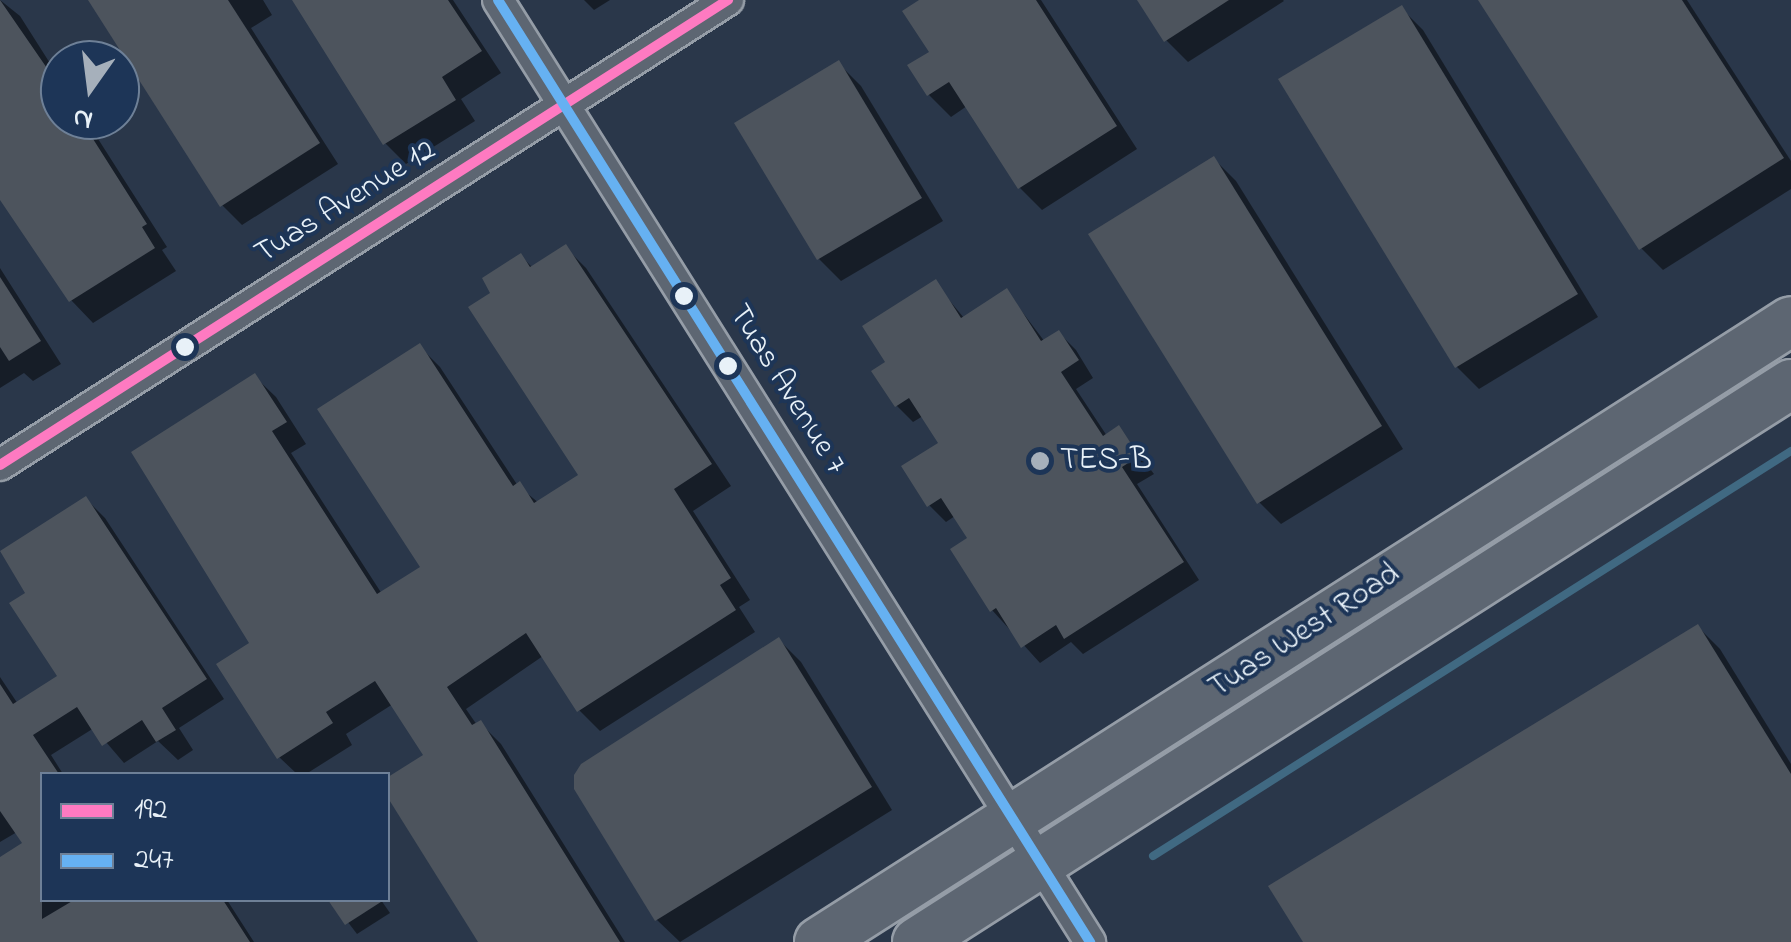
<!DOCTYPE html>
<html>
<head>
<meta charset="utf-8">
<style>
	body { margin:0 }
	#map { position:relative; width:1791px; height:942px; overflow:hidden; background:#2a374a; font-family:"Indie Flower",sans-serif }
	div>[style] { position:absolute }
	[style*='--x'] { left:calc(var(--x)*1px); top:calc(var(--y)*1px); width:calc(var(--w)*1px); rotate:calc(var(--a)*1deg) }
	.shadow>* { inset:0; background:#0007 }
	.stream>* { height:8px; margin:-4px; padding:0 4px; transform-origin:4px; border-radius:4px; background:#406982 }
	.building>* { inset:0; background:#4d545d }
	.roads { filter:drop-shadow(2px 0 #959da7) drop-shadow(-2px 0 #959da7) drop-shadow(0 2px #959da7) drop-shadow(0 -2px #959da7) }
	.minor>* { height:30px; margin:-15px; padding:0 15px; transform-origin:15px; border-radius:15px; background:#5d6672 }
	.primary>* { height:48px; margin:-24px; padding:0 24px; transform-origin:24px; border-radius:24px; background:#5d6672 }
	.bus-1>* { height:10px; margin:-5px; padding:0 5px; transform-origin:5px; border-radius:5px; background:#fe7ac1 }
	.bus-2>* { height:10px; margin:-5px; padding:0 5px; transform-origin:5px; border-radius:5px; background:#66b1f2 }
	.dots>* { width:28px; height:28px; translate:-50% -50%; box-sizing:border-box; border:5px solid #1d3557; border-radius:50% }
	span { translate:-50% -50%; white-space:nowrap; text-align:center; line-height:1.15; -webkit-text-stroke:8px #1d3557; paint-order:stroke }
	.street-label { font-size:32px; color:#e8f1f8 }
	.poi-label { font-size:32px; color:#e8f1f8 }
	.left { translate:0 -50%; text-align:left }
	.legend { position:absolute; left:40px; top:772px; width:350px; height:130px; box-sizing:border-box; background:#1d3557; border:2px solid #6e8097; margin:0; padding:12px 18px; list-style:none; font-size:30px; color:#e8f1f8 }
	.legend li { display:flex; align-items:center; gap:20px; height:50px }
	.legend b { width:50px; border:2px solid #6e8097 }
	.north { position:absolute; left:40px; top:40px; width:100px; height:100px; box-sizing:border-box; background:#1d3557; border:2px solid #6e8097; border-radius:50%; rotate:194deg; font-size:28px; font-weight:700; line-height:40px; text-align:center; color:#e8f1f8 }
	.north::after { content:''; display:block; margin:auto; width:35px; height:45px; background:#a6b0bb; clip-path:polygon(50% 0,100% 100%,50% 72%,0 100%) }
</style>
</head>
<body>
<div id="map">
	<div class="shadow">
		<i style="clip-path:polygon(0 0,20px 16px,60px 79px,60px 120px,86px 120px,167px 247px,162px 250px,176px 271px,93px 323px,71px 300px,0 192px)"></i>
		<i style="clip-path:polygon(91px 0,263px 0,272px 15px,251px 28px,338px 164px,242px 225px,222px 205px)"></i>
		<i style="clip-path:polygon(295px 0,453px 0,501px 73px,461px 99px,475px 121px,406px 164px,385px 143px)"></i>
		<i style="clip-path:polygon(584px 0,610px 0,594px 10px)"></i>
		<i style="clip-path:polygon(924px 0,1041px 0,1137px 149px,1042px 210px,1020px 188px,967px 106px,951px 117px,929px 95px,932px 52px)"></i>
		<i style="clip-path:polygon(1140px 0,1283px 0,1284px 1px,1188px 62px,1166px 40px)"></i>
		<i style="clip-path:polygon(1481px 0,1687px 0,1791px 161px,1791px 189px,1663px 270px,1641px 248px)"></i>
		<i style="clip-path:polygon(1401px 8px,1423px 30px,1598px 317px,1479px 389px,1457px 367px)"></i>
		<i style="clip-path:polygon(839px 64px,861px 86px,943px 221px,841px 281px,819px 259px)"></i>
		<i style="clip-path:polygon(1214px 159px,1236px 181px,1403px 449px,1281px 524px,1259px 502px)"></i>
		<i style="clip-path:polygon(565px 247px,586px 268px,731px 486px,693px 511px,750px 600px,739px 607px,755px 632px,600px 731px,579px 710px,543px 656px,466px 709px,477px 725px,480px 723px,501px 744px,625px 942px,481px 942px,388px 793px,388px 780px,427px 756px,393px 704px,346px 734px,352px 745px,306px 774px,297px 774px,279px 757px,252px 644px,254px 376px,276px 397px,306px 444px,291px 453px,382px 594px,424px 568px,419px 346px,440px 367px,518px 486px,539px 503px,582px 476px,493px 293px,521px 256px,533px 268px)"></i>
		<i style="clip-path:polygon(0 268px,61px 364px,33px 381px,24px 373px,0 388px)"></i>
		<i style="clip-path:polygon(935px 283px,964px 318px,1007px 292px,1045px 342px,1059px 333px,1076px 350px,1093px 378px,1076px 389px,1107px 436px,1119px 429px,1154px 474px,1137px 484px,1199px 580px,1083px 654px,1071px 642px,1040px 663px,992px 610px,970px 539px,955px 516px,946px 522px,929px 505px,941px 444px,923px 416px,913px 422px,897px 406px,888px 363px)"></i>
		<i style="clip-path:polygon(86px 499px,105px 518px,224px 699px,179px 728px,193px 750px,178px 760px,158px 741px,124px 763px,94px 728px,51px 755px,63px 774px,42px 774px,42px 900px,227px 900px,254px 942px,0 942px,0 860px,25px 844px,17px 832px,0 842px,0 677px,18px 704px,60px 677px,28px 594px)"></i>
		<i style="clip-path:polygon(1698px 627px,1720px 649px,1791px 764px,1791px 942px,1306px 942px)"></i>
		<i style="clip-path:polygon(779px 640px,801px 662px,892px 810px,680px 942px,657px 920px,577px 788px)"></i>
		<i style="clip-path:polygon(331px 900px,381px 900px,390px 913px,357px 934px)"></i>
	</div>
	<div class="stream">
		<i style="--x:1153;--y:856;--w:756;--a:-32.41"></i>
	</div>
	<div class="building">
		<i style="clip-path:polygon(0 0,60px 87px,60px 120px,81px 120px,147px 224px,142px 227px,155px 248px,69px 302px,0 200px)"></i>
		<i style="clip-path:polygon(88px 0,228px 0,320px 143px,220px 207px)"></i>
		<i style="clip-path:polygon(292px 0,448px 0,482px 51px,442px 77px,456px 100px,383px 145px)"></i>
		<i style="clip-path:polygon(919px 0,1036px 0,1117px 126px,1018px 189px,949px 82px,927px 96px,907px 65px,929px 52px,902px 11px)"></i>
		<i style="clip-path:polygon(1137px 0,1229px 0,1164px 42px)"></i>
		<i style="clip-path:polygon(1478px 0,1682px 0,1784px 158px,1639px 250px)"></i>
		<i style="clip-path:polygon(1402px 5px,1578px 294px,1455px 368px,1278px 79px)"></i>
		<i style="clip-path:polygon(839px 60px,922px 198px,817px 260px,734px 123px)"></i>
		<i style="clip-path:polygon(1214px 156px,1382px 426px,1257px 504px,1088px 234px)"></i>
		<i style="clip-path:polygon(566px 244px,712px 464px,674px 489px,731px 578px,720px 585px,736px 610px,577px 712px,526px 633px,447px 687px,472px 725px,481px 720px,620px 942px,478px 942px,388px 798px,388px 777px,423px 755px,375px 681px,326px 712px,333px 723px,277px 759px,216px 664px,249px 643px,131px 452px,255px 373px,287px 422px,272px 431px,377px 594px,420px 567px,317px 409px,420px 343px,513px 486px,520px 481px,534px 503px,578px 475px,468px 307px,490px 293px,482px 278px,521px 253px,530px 267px)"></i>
		<i style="clip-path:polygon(0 277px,41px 341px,9px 361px,0 347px)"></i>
		<i style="clip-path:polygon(936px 279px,961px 318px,1007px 288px,1041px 341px,1059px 330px,1079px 360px,1061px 372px,1103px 436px,1119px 425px,1139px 456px,1122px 467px,1184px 562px,1064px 639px,1056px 625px,1021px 648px,996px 608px,990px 612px,950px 549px,967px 538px,941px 498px,927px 507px,901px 466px,938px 443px,909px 398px,895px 407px,871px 371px,885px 362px,862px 326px)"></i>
		<i style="clip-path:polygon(86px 496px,207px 679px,162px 708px,176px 730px,156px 742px,142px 720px,102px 746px,77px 707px,33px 735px,59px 774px,42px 774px,42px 919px,74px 900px,223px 900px,250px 942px,0 942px,0 857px,22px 843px,0 811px,0 684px,13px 704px,57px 676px,9px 603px,25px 593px,0 551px)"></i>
		<i style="clip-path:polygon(1698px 624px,1791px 774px,1791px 942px,1303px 942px,1268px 886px)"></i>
		<i style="clip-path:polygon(779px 637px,872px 787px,655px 921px,574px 789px,574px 775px,581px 764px)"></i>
		<i style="clip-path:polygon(328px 900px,384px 900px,345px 925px)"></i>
	</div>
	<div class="roads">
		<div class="minor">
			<i style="--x:498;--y:0;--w:1113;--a:57.85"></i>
			<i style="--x:0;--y:465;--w:864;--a:-32.57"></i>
		</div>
		<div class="primary">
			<i style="--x:819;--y:942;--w:1153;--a:-32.57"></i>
			<i style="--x:917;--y:942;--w:1037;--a:-32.56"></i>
		</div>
	</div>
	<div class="bus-1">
		<i style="--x:0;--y:465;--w:864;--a:-32.57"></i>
	</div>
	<div class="bus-2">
		<i style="--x:498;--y:0;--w:1113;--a:57.85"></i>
	</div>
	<div class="dots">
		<i style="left:684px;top:296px;background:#e8f1f8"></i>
		<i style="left:185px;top:347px;background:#e8f1f8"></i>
		<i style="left:728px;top:366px;background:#e8f1f8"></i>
		<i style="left:1040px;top:461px;background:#a6b0bb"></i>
	</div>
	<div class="street-label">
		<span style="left:346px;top:203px;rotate:-32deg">Tuas Avenue 12</span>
		<span style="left:786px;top:390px;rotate:58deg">Tuas Avenue 7</span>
		<span style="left:1305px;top:632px;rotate:-33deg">Tuas West Road</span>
	</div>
	<div class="poi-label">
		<span class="left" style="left:1060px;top:461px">TES-B</span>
	</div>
	<ul class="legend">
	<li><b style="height:12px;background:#fe7ac1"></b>192</li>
	<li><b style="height:12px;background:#66b1f2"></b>247</li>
	</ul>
	<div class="north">N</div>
</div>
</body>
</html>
